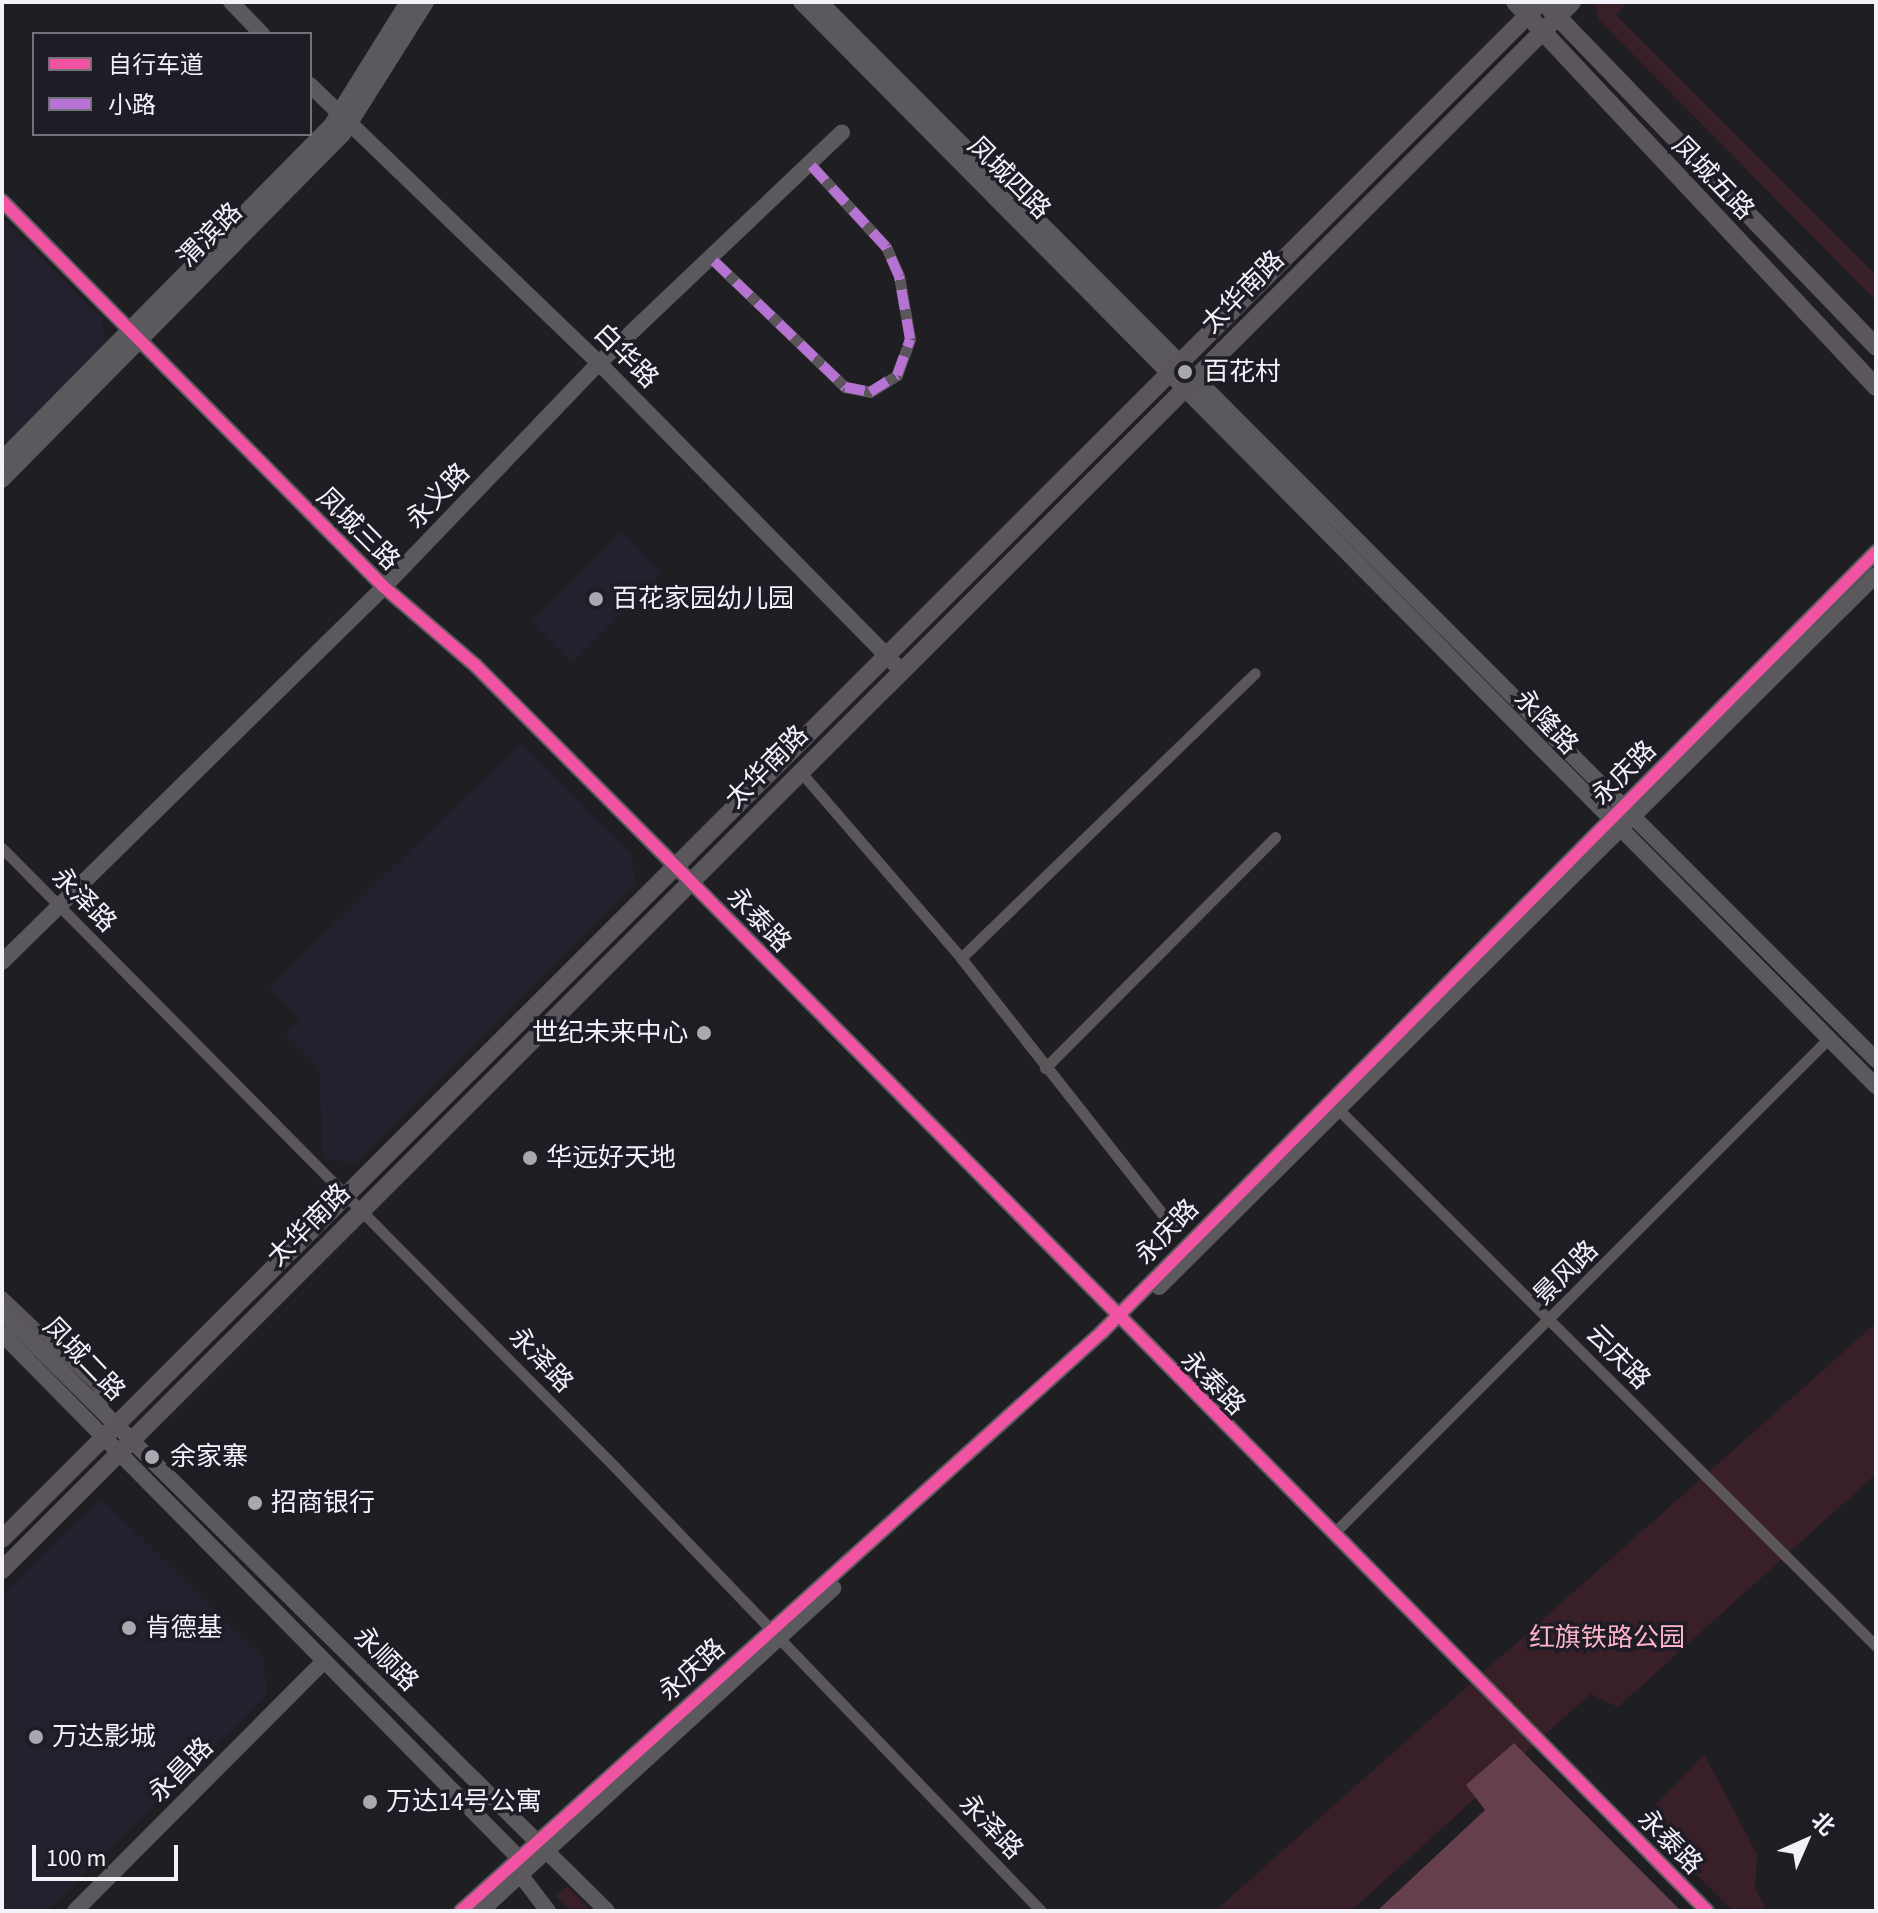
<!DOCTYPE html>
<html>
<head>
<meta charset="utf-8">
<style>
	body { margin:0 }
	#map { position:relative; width:1878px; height:1913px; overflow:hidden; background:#1f1e23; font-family:"Source Sans 3","Noto Sans SC",sans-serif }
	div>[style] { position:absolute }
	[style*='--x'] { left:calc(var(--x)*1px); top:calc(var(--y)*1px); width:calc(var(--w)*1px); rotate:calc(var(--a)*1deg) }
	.built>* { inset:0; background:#24212e }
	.green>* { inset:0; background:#391f27 }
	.forest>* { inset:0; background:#65404c }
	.street>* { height:11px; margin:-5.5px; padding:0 5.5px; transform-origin:5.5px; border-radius:5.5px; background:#5a565a }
	.secondary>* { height:16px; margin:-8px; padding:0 8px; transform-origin:8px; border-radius:8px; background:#5c595e }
	.primary>* { height:18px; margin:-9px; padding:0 9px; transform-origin:9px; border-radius:9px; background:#5b565c }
	.quiet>* { height:10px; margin-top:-5px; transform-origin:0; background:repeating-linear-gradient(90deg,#b673d3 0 20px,transparent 0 30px) }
	.cycleway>* { height:12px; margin:-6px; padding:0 6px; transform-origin:6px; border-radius:6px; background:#f153a3 }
	.dots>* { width:22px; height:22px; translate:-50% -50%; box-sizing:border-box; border:4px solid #1e1c25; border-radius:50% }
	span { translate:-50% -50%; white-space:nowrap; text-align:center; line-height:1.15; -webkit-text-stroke:7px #1e1c25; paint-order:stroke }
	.street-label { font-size:26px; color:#f3f2f9 }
	.poi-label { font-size:26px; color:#f3f2f9 }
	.left { translate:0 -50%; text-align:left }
	.right { translate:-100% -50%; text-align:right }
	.park-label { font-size:26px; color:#feb3c8 }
	.frame { position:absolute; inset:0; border:4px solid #f3f2f9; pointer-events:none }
	.legend { position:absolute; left:32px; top:32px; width:280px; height:104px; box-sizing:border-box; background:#1e1c25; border:2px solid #73727a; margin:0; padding:10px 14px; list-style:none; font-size:24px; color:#f3f2f9 }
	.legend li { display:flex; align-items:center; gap:16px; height:40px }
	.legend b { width:40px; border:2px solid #73727a }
	.north { position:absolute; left:1766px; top:1801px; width:80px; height:80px; -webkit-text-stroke:6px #1e1c25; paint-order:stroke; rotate:45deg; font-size:22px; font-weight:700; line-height:32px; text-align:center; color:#f3f2f9 }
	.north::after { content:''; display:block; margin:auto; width:28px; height:36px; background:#f3f2f9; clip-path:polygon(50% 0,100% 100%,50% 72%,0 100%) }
	.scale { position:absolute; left:32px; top:1845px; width:146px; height:36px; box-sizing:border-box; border:4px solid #f3f2f9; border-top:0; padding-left:10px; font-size:24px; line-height:28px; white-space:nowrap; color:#f3f2f9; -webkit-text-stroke:6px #1e1c25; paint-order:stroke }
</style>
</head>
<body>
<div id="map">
	<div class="built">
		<i style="clip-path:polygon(2px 218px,102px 319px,105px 343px,2px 447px)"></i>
		<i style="clip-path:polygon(622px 532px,662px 573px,572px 663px,531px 622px)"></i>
		<i style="clip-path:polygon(521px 743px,632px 855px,634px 885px,355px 1164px,323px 1158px,319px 1067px,285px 1033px,301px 1018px,269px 988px)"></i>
		<i style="clip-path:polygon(101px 1498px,264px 1659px,266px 1696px,47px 1911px,2px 1911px,2px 1595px)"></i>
	</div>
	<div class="green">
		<i style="clip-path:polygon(1594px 2px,1628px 2px,1616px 15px,1876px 275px,1876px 301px,1599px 20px)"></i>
		<i style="clip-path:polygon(1876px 1323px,1876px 1474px,1618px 1707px,1590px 1694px,1351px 1911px,1215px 1911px)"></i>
		<i style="clip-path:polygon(1704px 1754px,1757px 1854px,1755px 1888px,1767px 1911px,1733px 1911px,1642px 1820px)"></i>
		<i style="clip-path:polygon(567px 1886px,591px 1911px,571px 1911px,556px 1896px)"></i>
	</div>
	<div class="forest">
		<i style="clip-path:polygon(1514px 1743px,1681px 1911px,1377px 1911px,1485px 1810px,1466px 1785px)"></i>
	</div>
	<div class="street">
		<i style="--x:714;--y:261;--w:182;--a:43.9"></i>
		<i style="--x:845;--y:387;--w:25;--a:11"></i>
		<i style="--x:870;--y:392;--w:32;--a:-32"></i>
		<i style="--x:897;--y:375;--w:38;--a:-70"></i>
		<i style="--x:910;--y:339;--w:64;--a:-99.9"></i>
		<i style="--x:899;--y:276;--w:32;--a:-114"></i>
		<i style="--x:886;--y:247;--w:113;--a:-132.5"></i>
		<i style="--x:799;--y:770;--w:248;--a:49.2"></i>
		<i style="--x:961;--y:958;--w:342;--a:51.8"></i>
		<i style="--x:2;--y:848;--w:870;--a:45.28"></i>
		<i style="--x:614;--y:1466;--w:617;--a:46.18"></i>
		<i style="--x:961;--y:958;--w:409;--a:-44.1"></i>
		<i style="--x:1045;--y:1068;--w:326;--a:-45.1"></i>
		<i style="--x:1336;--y:1107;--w:763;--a:44.95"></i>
		<i style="--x:2;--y:1296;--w:132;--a:43.5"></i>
		<i style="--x:98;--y:1387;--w:25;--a:76"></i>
		<i style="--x:1333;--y:1534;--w:700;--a:-45"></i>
	</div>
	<div class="secondary">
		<i style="--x:231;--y:2;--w:45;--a:45.9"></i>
		<i style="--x:801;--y:2;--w:1527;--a:45.24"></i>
		<i style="--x:820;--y:2;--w:1495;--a:45.05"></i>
		<i style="--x:310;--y:85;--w:401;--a:43.9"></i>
		<i style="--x:599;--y:363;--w:431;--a:45.5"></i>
		<i style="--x:2;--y:201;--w:543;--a:45.3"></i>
		<i style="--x:384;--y:587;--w:120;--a:40.6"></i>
		<i style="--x:475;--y:665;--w:306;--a:45.1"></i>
		<i style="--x:691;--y:882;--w:1446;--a:45.36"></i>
		<i style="--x:2;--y:459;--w:470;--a:-45.4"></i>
		<i style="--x:332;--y:124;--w:144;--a:-58.1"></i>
		<i style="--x:2;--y:480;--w:486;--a:-45.4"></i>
		<i style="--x:343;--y:134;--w:156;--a:-57.8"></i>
		<i style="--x:2;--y:962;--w:535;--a:-44.47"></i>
		<i style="--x:384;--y:587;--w:310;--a:-46.2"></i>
		<i style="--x:599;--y:363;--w:335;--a:-43.5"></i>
		<i style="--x:1159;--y:1287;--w:1010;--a:-44.8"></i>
		<i style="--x:2;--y:1312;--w:851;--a:44.71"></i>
		<i style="--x:2;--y:1334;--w:732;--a:45.39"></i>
		<i style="--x:516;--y:1855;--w:18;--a:81"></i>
		<i style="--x:519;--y:1873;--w:48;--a:52.7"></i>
		<i style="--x:75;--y:1911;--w:350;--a:-45.1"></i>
		<i style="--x:461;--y:1911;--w:864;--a:-42.09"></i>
		<i style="--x:1102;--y:1332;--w:1099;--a:-45.22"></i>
		<i style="--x:481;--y:1911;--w:478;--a:-42.5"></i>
	</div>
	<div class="primary">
		<i style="--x:1515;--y:2;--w:528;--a:46.84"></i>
		<i style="--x:1550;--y:9;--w:470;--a:46"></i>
		<i style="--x:2;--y:1539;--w:2175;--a:-44.96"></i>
		<i style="--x:2;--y:1570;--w:2219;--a:-44.96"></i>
	</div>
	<div class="quiet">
		<i style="--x:714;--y:261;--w:182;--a:43.9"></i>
		<i style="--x:845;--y:387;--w:25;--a:11"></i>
		<i style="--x:870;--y:392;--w:32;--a:-32"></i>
		<i style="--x:897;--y:375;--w:38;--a:-70"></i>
		<i style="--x:910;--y:339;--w:64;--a:-99.9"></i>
		<i style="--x:899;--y:276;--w:32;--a:-114"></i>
		<i style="--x:886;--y:247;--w:113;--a:-132.5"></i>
	</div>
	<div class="cycleway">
		<i style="--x:2;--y:201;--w:543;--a:45.3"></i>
		<i style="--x:384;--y:587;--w:120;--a:40.6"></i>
		<i style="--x:475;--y:665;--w:306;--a:45.1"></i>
		<i style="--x:691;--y:882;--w:1446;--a:45.36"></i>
		<i style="--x:461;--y:1911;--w:864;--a:-42.09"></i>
		<i style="--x:1102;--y:1332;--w:1099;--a:-45.22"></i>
	</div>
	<div class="dots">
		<i style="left:1185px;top:372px;background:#a9a8ae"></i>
		<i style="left:596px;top:599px;background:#a9a8ae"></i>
		<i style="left:704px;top:1033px;background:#a9a8ae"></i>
		<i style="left:530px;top:1158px;background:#a9a8ae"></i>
		<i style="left:152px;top:1457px;background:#a9a8ae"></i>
		<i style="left:255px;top:1503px;background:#a9a8ae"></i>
		<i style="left:129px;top:1628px;background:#a9a8ae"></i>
		<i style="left:36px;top:1737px;background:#a9a8ae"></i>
		<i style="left:370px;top:1802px;background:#a9a8ae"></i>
	</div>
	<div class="street-label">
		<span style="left:1009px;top:178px;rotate:45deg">凤城四路</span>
		<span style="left:1713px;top:178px;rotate:46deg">凤城五路</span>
		<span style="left:210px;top:235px;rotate:-45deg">渭滨路</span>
		<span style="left:1243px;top:292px;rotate:-45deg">太华南路</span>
		<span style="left:626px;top:356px;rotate:45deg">白华路</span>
		<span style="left:438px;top:496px;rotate:-46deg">永义路</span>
		<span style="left:358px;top:529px;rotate:45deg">凤城三路</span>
		<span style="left:1546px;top:722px;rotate:46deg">永隆路</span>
		<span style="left:767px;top:767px;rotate:-45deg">太华南路</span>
		<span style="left:1624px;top:773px;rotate:-45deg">永庆路</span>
		<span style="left:84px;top:900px;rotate:45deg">永泽路</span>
		<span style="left:759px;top:920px;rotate:46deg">永泰路</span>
		<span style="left:309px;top:1225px;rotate:-45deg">太华南路</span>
		<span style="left:1167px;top:1232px;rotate:-46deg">永庆路</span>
		<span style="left:1566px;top:1273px;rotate:-45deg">景风路</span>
		<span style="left:1618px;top:1357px;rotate:45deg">云庆路</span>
		<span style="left:84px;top:1359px;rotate:46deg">凤城二路</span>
		<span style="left:541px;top:1360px;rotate:46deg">永泽路</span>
		<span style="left:1213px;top:1383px;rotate:45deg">永泰路</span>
		<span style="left:386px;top:1659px;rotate:45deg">永顺路</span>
		<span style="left:692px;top:1670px;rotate:-42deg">永庆路</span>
		<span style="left:181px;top:1770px;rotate:-45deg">永昌路</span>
		<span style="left:991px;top:1827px;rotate:46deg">永泽路</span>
		<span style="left:1670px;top:1842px;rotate:45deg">永泰路</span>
	</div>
	<div class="poi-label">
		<span class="left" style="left:1203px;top:372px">百花村</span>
		<span class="left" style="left:612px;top:599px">百花家园幼儿园</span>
		<span class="right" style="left:688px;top:1033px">世纪未来中心</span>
		<span class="left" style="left:546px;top:1158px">华远好天地</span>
		<span class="left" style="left:170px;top:1457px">余家寨</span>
		<span class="left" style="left:271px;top:1503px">招商银行</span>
		<span class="left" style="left:145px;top:1628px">肯德基</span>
		<span class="left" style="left:52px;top:1737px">万达影城</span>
		<span class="left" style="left:386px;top:1802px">万达14号公寓</span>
	</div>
	<div class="park-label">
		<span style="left:1607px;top:1638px">红旗铁路公园</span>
	</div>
	<div class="frame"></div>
	<ul class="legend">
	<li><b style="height:10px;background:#f153a3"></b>自行车道</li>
	<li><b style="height:10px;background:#b673d3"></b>小路</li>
	</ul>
	<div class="north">北</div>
	<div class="scale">100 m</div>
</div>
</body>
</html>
